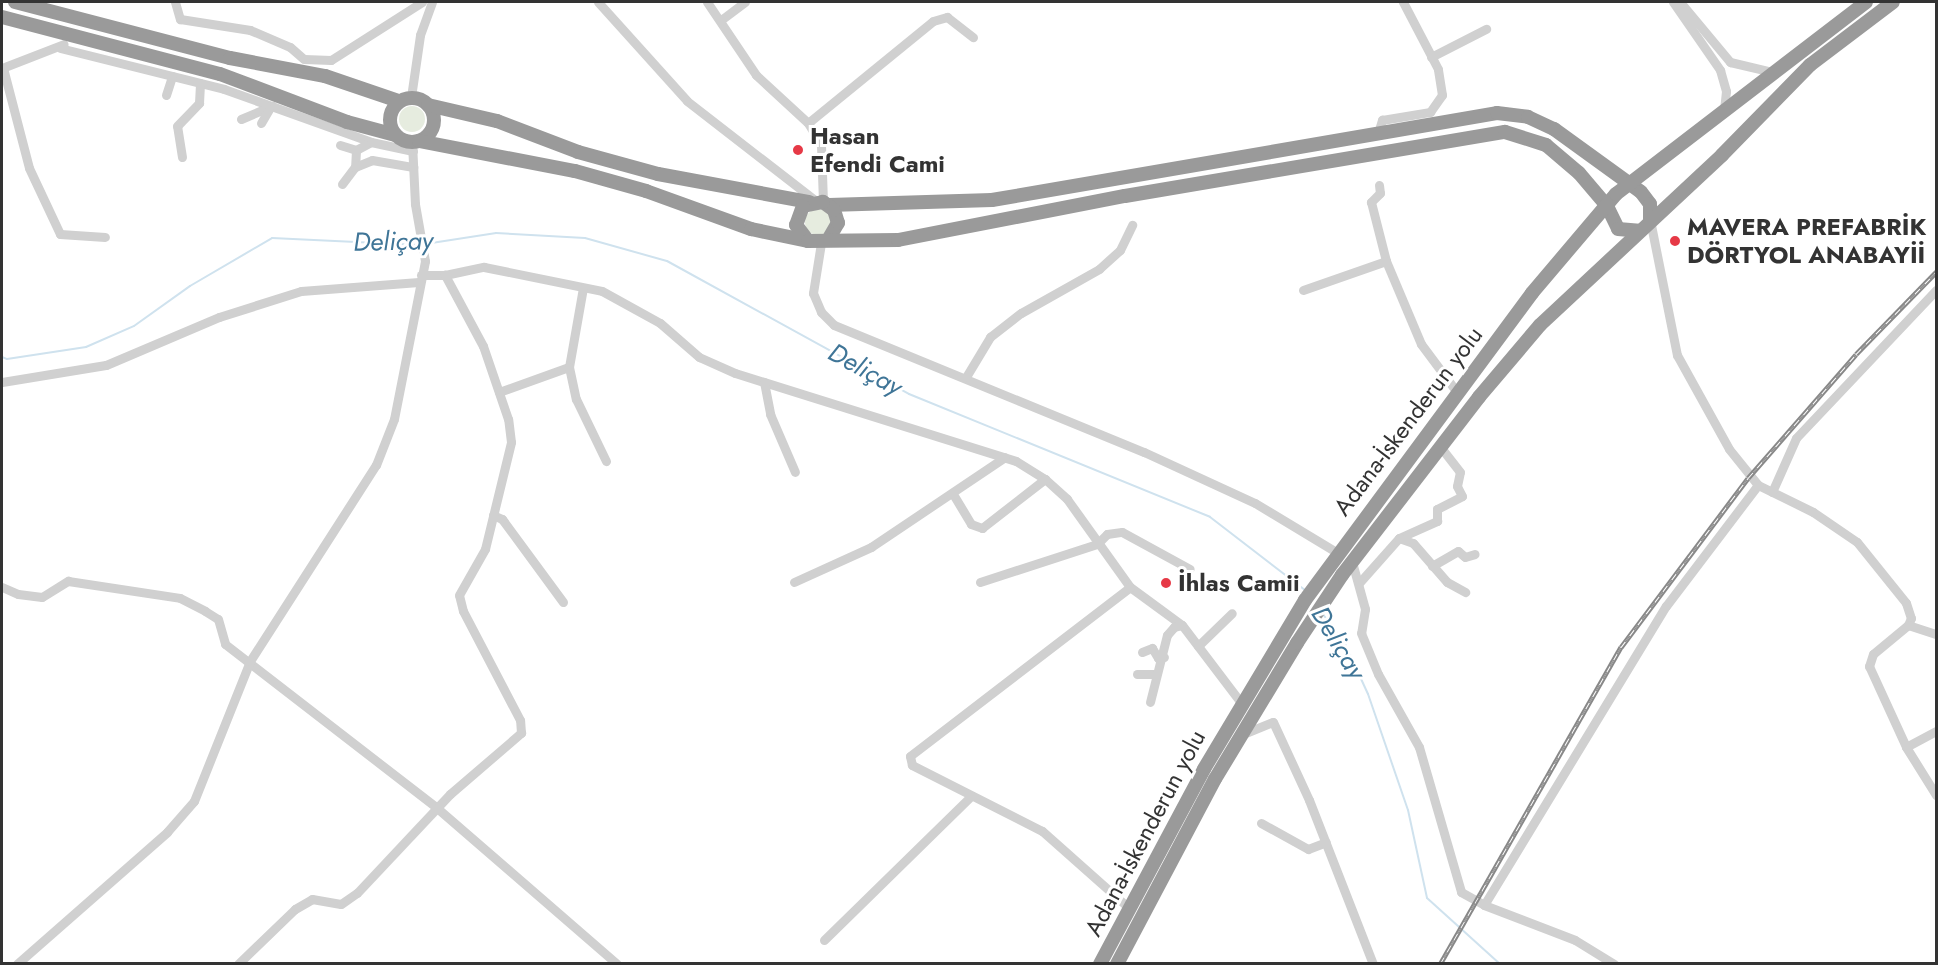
<!DOCTYPE html>
<html>
<head>
<meta charset="utf-8">
<style>
	body { margin:0 }
	#map { position:relative; width:1938px; height:965px; overflow:hidden; background:#fff; font-family:Jost,sans-serif }
	div>[style] { position:absolute }
	[style*='--x'] { left:calc(var(--x)*1px); top:calc(var(--y)*1px); width:calc(var(--w)*1px); rotate:calc(var(--a)*1deg) }
	.green>* { inset:0; background:#e6ecdf }
	.round { border-radius:50% }
	.stream>* { height:2px; margin:-1px; padding:0 1px; transform-origin:1px; border-radius:1px; background:#cfe2ee }
	.minor>* { height:9px; margin:-4.5px; padding:0 4.5px; transform-origin:4.5px; border-radius:4.5px; background:#d0d0d0 }
	.highway>* { height:14px; margin:-7px; padding:0 7px; transform-origin:7px; border-radius:7px; background:#9a9a9a }
	.highway>.ring { margin:-7px; padding:0; box-sizing:content-box; background:none; border:14px solid #9a9a9a; border-radius:50% }
	.rail>* { height:4.5px; margin-top:-2.25px; transform-origin:0; background:repeating-linear-gradient(90deg,#fff 0 7px,#888 0 14px); box-sizing:border-box; border-block:2px solid #888 }
	.dots>* { width:16px; height:16px; translate:-50% -50%; box-sizing:border-box; border:3px solid #fff; border-radius:50% }
	span { translate:-50% -50%; white-space:nowrap; text-align:center; line-height:1.15; -webkit-text-stroke:6px #fff; paint-order:stroke }
	.poi-label { font-size:24px; color:#333; font-weight:700 }
	.left { translate:0 -50%; text-align:left }
	.street-label { font-size:24px; color:#333 }
	.water-label { font-size:26px; color:#3f7597; font-style:italic }
	.frame { position:absolute; inset:0; border:3px solid #333; pointer-events:none }
</style>
</head>
<body>
<div id="map">
	<div class="green">
		<i class="round" style="left:399px;top:106px;width:26px;height:26px"></i>
		<i class="round" style="left:805px;top:209px;width:26px;height:26px"></i>
	</div>
	<div class="stream">
		<i style="--x:425;--y:244;--w:72;--a:-8.8"></i>
		<i style="--x:496;--y:233;--w:89;--a:3.2"></i>
		<i style="--x:585;--y:238;--w:85;--a:15.7"></i>
		<i style="--x:667;--y:261;--w:276;--a:28.8"></i>
		<i style="--x:909;--y:394;--w:325;--a:22.2"></i>
		<i style="--x:1210;--y:517;--w:121;--a:37.6"></i>
		<i style="--x:2;--y:357;--w:5;--a:22"></i>
		<i style="--x:7;--y:359;--w:80;--a:-8.6"></i>
		<i style="--x:86;--y:347;--w:52;--a:-23.6"></i>
		<i style="--x:134;--y:326;--w:69;--a:-35.5"></i>
		<i style="--x:190;--y:286;--w:95;--a:-30.3"></i>
		<i style="--x:272;--y:238;--w:147;--a:2.7"></i>
		<i style="--x:1322;--y:613;--w:39;--a:53"></i>
		<i style="--x:1345;--y:644;--w:55;--a:65.3"></i>
		<i style="--x:1368;--y:694;--w:123;--a:71"></i>
		<i style="--x:1408;--y:810;--w:90;--a:77.8"></i>
		<i style="--x:1427;--y:898;--w:98;--a:42.1"></i>
	</div>
	<div class="minor">
		<i style="--x:175;--y:2;--w:18;--a:74"></i>
		<i style="--x:180;--y:19;--w:71;--a:8.9"></i>
		<i style="--x:250;--y:30;--w:43;--a:23"></i>
		<i style="--x:290;--y:47;--w:18;--a:41"></i>
		<i style="--x:304;--y:59;--w:27;--a:2"></i>
		<i style="--x:331;--y:60;--w:108;--a:-32.5"></i>
		<i style="--x:598;--y:2;--w:133;--a:48"></i>
		<i style="--x:687;--y:101;--w:163;--a:37.8"></i>
		<i style="--x:707;--y:2;--w:88;--a:56.1"></i>
		<i style="--x:756;--y:75;--w:71;--a:42.7"></i>
		<i style="--x:808;--y:123;--w:26;--a:59"></i>
		<i style="--x:821;--y:145;--w:57;--a:88"></i>
		<i style="--x:1673;--y:2;--w:83;--a:55.3"></i>
		<i style="--x:1720;--y:70;--w:22;--a:74"></i>
		<i style="--x:1726;--y:91;--w:19;--a:96"></i>
		<i style="--x:1681;--y:3;--w:77;--a:50.3"></i>
		<i style="--x:1730;--y:62;--w:43;--a:13.4"></i>
		<i style="--x:721;--y:20;--w:30;--a:-37"></i>
		<i style="--x:60;--y:48;--w:169;--a:14"></i>
		<i style="--x:224;--y:89;--w:156;--a:19.8"></i>
		<i style="--x:1431;--y:57;--w:62;--a:-27"></i>
		<i style="--x:2;--y:68;--w:66;--a:-21.2"></i>
		<i style="--x:3;--y:68;--w:103;--a:75.4"></i>
		<i style="--x:29;--y:168;--w:73;--a:64.8"></i>
		<i style="--x:60;--y:234;--w:45;--a:3.8"></i>
		<i style="--x:166;--y:95;--w:20;--a:-72"></i>
		<i style="--x:411;--y:97;--w:63;--a:-81.7"></i>
		<i style="--x:420;--y:35;--w:35;--a:-70"></i>
		<i style="--x:241;--y:119;--w:34;--a:-23"></i>
		<i style="--x:261;--y:123;--w:16;--a:-60"></i>
		<i style="--x:808;--y:123;--w:161;--a:-39.2"></i>
		<i style="--x:933;--y:21;--w:15;--a:-16"></i>
		<i style="--x:947;--y:17;--w:33;--a:38"></i>
		<i style="--x:1378;--y:133;--w:14;--a:-73"></i>
		<i style="--x:1382;--y:120;--w:49;--a:-9.5"></i>
		<i style="--x:1430;--y:112;--w:21;--a:-55"></i>
		<i style="--x:1442;--y:95;--w:26;--a:-99"></i>
		<i style="--x:1438;--y:69;--w:76;--a:-117.6"></i>
		<i style="--x:340;--y:145;--w:17;--a:17"></i>
		<i style="--x:356;--y:150;--w:17;--a:93"></i>
		<i style="--x:356;--y:150;--w:17;--a:-28"></i>
		<i style="--x:371;--y:142;--w:43;--a:12.1"></i>
		<i style="--x:182;--y:157;--w:31;--a:-99"></i>
		<i style="--x:177;--y:126;--w:32;--a:-46"></i>
		<i style="--x:199;--y:103;--w:20;--a:-87"></i>
		<i style="--x:342;--y:184;--w:21;--a:-53"></i>
		<i style="--x:355;--y:167;--w:18;--a:-22"></i>
		<i style="--x:372;--y:160;--w:42;--a:9.7"></i>
		<i style="--x:1379;--y:185;--w:8;--a:83"></i>
		<i style="--x:1380;--y:193;--w:13;--a:135"></i>
		<i style="--x:1371;--y:202;--w:61;--a:75.7"></i>
		<i style="--x:1650;--y:220;--w:138;--a:78.7"></i>
		<i style="--x:1677;--y:355;--w:107;--a:61"></i>
		<i style="--x:1729;--y:449;--w:46;--a:51.1"></i>
		<i style="--x:1758;--y:485;--w:61;--a:26.1"></i>
		<i style="--x:1813;--y:512;--w:53;--a:34.3"></i>
		<i style="--x:1857;--y:542;--w:78;--a:51.2"></i>
		<i style="--x:1906;--y:603;--w:16;--a:72"></i>
		<i style="--x:1911;--y:618;--w:8;--a:113"></i>
		<i style="--x:1908;--y:625;--w:45;--a:140.4"></i>
		<i style="--x:1873;--y:654;--w:13;--a:108"></i>
		<i style="--x:1869;--y:666;--w:89;--a:65.4"></i>
		<i style="--x:1906;--y:747;--w:57;--a:58"></i>
		<i style="--x:821;--y:243;--w:51;--a:99.1"></i>
		<i style="--x:813;--y:293;--w:21;--a:67"></i>
		<i style="--x:821;--y:312;--w:18;--a:45"></i>
		<i style="--x:834;--y:325;--w:335;--a:22.3"></i>
		<i style="--x:1144;--y:452;--w:122;--a:24.7"></i>
		<i style="--x:1255;--y:503;--w:97;--a:31.1"></i>
		<i style="--x:421;--y:275;--w:24;--a:0"></i>
		<i style="--x:445;--y:275;--w:40;--a:-12"></i>
		<i style="--x:484;--y:267;--w:120;--a:11.5"></i>
		<i style="--x:602;--y:291;--w:66;--a:28.9"></i>
		<i style="--x:660;--y:323;--w:52;--a:41.1"></i>
		<i style="--x:699;--y:357;--w:39;--a:24"></i>
		<i style="--x:735;--y:373;--w:294;--a:17.4"></i>
		<i style="--x:1016;--y:461;--w:34;--a:32"></i>
		<i style="--x:1045;--y:479;--w:30;--a:42"></i>
		<i style="--x:1067;--y:499;--w:108;--a:54.4"></i>
		<i style="--x:1130;--y:587;--w:64;--a:36.2"></i>
		<i style="--x:1182;--y:625;--w:99;--a:52.8"></i>
		<i style="--x:1303;--y:290;--w:88;--a:-19.3"></i>
		<i style="--x:1386;--y:261;--w:90;--a:67.1"></i>
		<i style="--x:1421;--y:344;--w:59;--a:53.3"></i>
		<i style="--x:569;--y:367;--w:80;--a:-80"></i>
		<i style="--x:966;--y:377;--w:47;--a:-59"></i>
		<i style="--x:990;--y:337;--w:39;--a:-38"></i>
		<i style="--x:1021;--y:313;--w:90;--a:-29.4"></i>
		<i style="--x:1099;--y:269;--w:28;--a:-42"></i>
		<i style="--x:1120;--y:250;--w:28;--a:-64"></i>
		<i style="--x:2;--y:382;--w:105;--a:-9.3"></i>
		<i style="--x:106;--y:365;--w:123;--a:-23"></i>
		<i style="--x:219;--y:317;--w:86;--a:-17.6"></i>
		<i style="--x:301;--y:291;--w:118;--a:-4.4"></i>
		<i style="--x:764;--y:382;--w:33;--a:79"></i>
		<i style="--x:770;--y:414;--w:63;--a:66.7"></i>
		<i style="--x:499;--y:392;--w:74;--a:-19.7"></i>
		<i style="--x:569;--y:367;--w:33;--a:78"></i>
		<i style="--x:576;--y:399;--w:69;--a:64.2"></i>
		<i style="--x:1772;--y:492;--w:59;--a:-66"></i>
		<i style="--x:1796;--y:438;--w:204;--a:-46.6"></i>
		<i style="--x:953;--y:494;--w:35;--a:59"></i>
		<i style="--x:971;--y:524;--w:12;--a:20"></i>
		<i style="--x:982;--y:528;--w:80;--a:-37.9"></i>
		<i style="--x:493;--y:515;--w:10;--a:24"></i>
		<i style="--x:502;--y:519;--w:103;--a:53.7"></i>
		<i style="--x:1399;--y:538;--w:42;--a:-24.1"></i>
		<i style="--x:1437;--y:521;--w:12;--a:-90"></i>
		<i style="--x:1437;--y:509;--w:28;--a:-27"></i>
		<i style="--x:1462;--y:496;--w:11;--a:-117"></i>
		<i style="--x:1457;--y:486;--w:14;--a:-78"></i>
		<i style="--x:1460;--y:472;--w:31;--a:-128"></i>
		<i style="--x:1352;--y:562;--w:49;--a:74.5"></i>
		<i style="--x:1365;--y:609;--w:24;--a:99"></i>
		<i style="--x:1361;--y:633;--w:44;--a:67.5"></i>
		<i style="--x:1378;--y:674;--w:84;--a:60.7"></i>
		<i style="--x:1419;--y:747;--w:151;--a:73.8"></i>
		<i style="--x:1461;--y:892;--w:26;--a:29"></i>
		<i style="--x:1484;--y:905;--w:97;--a:21"></i>
		<i style="--x:1575;--y:940;--w:46;--a:31.6"></i>
		<i style="--x:1432;--y:566;--w:30;--a:-30"></i>
		<i style="--x:1458;--y:551;--w:9;--a:41"></i>
		<i style="--x:1465;--y:557;--w:10;--a:-17"></i>
		<i style="--x:794;--y:582;--w:85;--a:-24.4"></i>
		<i style="--x:871;--y:547;--w:161;--a:-33.9"></i>
		<i style="--x:980;--y:582;--w:123;--a:-18"></i>
		<i style="--x:1097;--y:544;--w:14;--a:-45"></i>
		<i style="--x:1107;--y:534;--w:15;--a:-8"></i>
		<i style="--x:1122;--y:532;--w:77;--a:28.6"></i>
		<i style="--x:1359;--y:583;--w:60;--a:-48.4"></i>
		<i style="--x:1399;--y:538;--w:15;--a:20"></i>
		<i style="--x:1413;--y:543;--w:52;--a:48.9"></i>
		<i style="--x:1447;--y:582;--w:21;--a:29"></i>
		<i style="--x:2;--y:587;--w:17;--a:24"></i>
		<i style="--x:18;--y:594;--w:24;--a:7"></i>
		<i style="--x:42;--y:597;--w:31;--a:-32"></i>
		<i style="--x:68;--y:581;--w:113;--a:8.6"></i>
		<i style="--x:180;--y:598;--w:28;--a:27"></i>
		<i style="--x:205;--y:611;--w:15;--a:32"></i>
		<i style="--x:218;--y:619;--w:26;--a:74"></i>
		<i style="--x:225;--y:644;--w:268;--a:37.7"></i>
		<i style="--x:437;--y:808;--w:238;--a:40.9"></i>
		<i style="--x:1908;--y:625;--w:29;--a:18"></i>
		<i style="--x:1198;--y:646;--w:47;--a:-44.1"></i>
		<i style="--x:1142;--y:652;--w:11;--a:-22"></i>
		<i style="--x:1152;--y:648;--w:12;--a:59"></i>
		<i style="--x:1158;--y:658;--w:6;--a:-9"></i>
		<i style="--x:1137;--y:674;--w:19;--a:0"></i>
		<i style="--x:1150;--y:702;--w:69;--a:-75.8"></i>
		<i style="--x:1167;--y:635;--w:11;--a:-49"></i>
		<i style="--x:1174;--y:627;--w:8;--a:-14"></i>
		<i style="--x:1243;--y:734;--w:32;--a:-22"></i>
		<i style="--x:1273;--y:722;--w:86;--a:65.2"></i>
		<i style="--x:1309;--y:800;--w:176;--a:68.7"></i>
		<i style="--x:1906;--y:747;--w:34;--a:-28"></i>
		<i style="--x:1261;--y:823;--w:54;--a:29"></i>
		<i style="--x:1308;--y:849;--w:19;--a:-21"></i>
		<i style="--x:1484;--y:905;--w:350;--a:-58.7"></i>
		<i style="--x:1666;--y:606;--w:152;--a:-52.8"></i>
		<i style="--x:1130;--y:909;--w:118;--a:-138.4"></i>
		<i style="--x:1042;--y:831;--w:146;--a:-153.1"></i>
		<i style="--x:912;--y:765;--w:9;--a:-103"></i>
		<i style="--x:910;--y:756;--w:277;--a:-37.5"></i>
		<i style="--x:824;--y:940;--w:206;--a:-44.4"></i>
		<i style="--x:17;--y:964;--w:200;--a:-41.3"></i>
		<i style="--x:167;--y:832;--w:41;--a:-48.9"></i>
		<i style="--x:194;--y:801;--w:151;--a:-68.2"></i>
		<i style="--x:250;--y:661;--w:233;--a:-57.3"></i>
		<i style="--x:376;--y:465;--w:49;--a:-68.6"></i>
		<i style="--x:394;--y:419;--w:161;--a:-78.9"></i>
		<i style="--x:425;--y:261;--w:58;--a:-100"></i>
		<i style="--x:415;--y:204;--w:62;--a:-92.8"></i>
		<i style="--x:238;--y:964;--w:79;--a:-44"></i>
		<i style="--x:295;--y:909;--w:20;--a:-30"></i>
		<i style="--x:312;--y:899;--w:29;--a:10"></i>
		<i style="--x:341;--y:904;--w:19;--a:-35"></i>
		<i style="--x:357;--y:893;--w:136;--a:-46.8"></i>
		<i style="--x:450;--y:794;--w:94;--a:-40.7"></i>
		<i style="--x:521;--y:733;--w:13;--a:-94"></i>
		<i style="--x:520;--y:720;--w:123;--a:-117.6"></i>
		<i style="--x:463;--y:611;--w:16;--a:-104"></i>
		<i style="--x:459;--y:595;--w:53;--a:-60.5"></i>
		<i style="--x:485;--y:549;--w:110;--a:-76.3"></i>
		<i style="--x:511;--y:442;--w:23;--a:-97"></i>
		<i style="--x:508;--y:419;--w:77;--a:-108.9"></i>
		<i style="--x:483;--y:346;--w:81;--a:-118.2"></i>
	</div>
	<div class="highway">
		<i style="--x:15;--y:2;--w:222;--a:14.6"></i>
		<i style="--x:230;--y:58;--w:97;--a:10.7"></i>
		<i style="--x:325;--y:76;--w:78;--a:18.7"></i>
		<i style="--x:2;--y:17;--w:225;--a:14.7"></i>
		<i style="--x:220;--y:74;--w:136;--a:20.7"></i>
		<i style="--x:347;--y:122;--w:50;--a:15.2"></i>
		<i class="ring" style="left:390px;top:98px;width:30px;height:30px"></i>
		<i style="--x:428;--y:105;--w:71;--a:13.1"></i>
		<i style="--x:497;--y:121;--w:87;--a:20.9"></i>
		<i style="--x:578;--y:152;--w:83;--a:15.4"></i>
		<i style="--x:658;--y:174;--w:154;--a:10.5"></i>
		<i style="--x:419;--y:141;--w:159;--a:10.9"></i>
		<i style="--x:575;--y:171;--w:74;--a:15.7"></i>
		<i style="--x:646;--y:191;--w:112;--a:19.9"></i>
		<i style="--x:751;--y:229;--w:58;--a:11.9"></i>
		<i style="--x:829;--y:205;--w:163;--a:-1.8"></i>
		<i style="--x:992;--y:200;--w:512;--a:-9.77"></i>
		<i style="--x:1497;--y:113;--w:31;--a:7"></i>
		<i style="--x:1528;--y:117;--w:29;--a:25"></i>
		<i style="--x:1554;--y:129;--w:107;--a:35.9"></i>
		<i style="--x:1641;--y:192;--w:15;--a:53"></i>
		<i style="--x:1650;--y:204;--w:16;--a:90"></i>
		<i style="--x:828;--y:240;--w:20;--a:-60"></i>
		<i style="--x:838;--y:223;--w:14;--a:-107"></i>
		<i style="--x:834;--y:210;--w:14;--a:-144"></i>
		<i style="--x:823;--y:202;--w:20;--a:169"></i>
		<i style="--x:803;--y:206;--w:20;--a:110"></i>
		<i style="--x:796;--y:225;--w:20;--a:53"></i>
		<i style="--x:808;--y:241;--w:90;--a:-0.6"></i>
		<i style="--x:898;--y:240;--w:231;--a:-11"></i>
		<i style="--x:1125;--y:196;--w:385;--a:-9.6"></i>
		<i style="--x:1505;--y:132;--w:43;--a:17.6"></i>
		<i style="--x:1546;--y:145;--w:43;--a:40.3"></i>
		<i style="--x:1579;--y:173;--w:43;--a:49.7"></i>
		<i style="--x:1607;--y:206;--w:25;--a:64"></i>
		<i style="--x:1618;--y:229;--w:21;--a:5"></i>
		<i style="--x:1100;--y:964;--w:221;--a:-61.9"></i>
		<i style="--x:1204;--y:769;--w:197;--a:-59.1"></i>
		<i style="--x:1305;--y:600;--w:382;--a:-53.5"></i>
		<i style="--x:1532;--y:293;--w:130;--a:-49.7"></i>
		<i style="--x:1616;--y:194;--w:315;--a:-37.5"></i>
		<i style="--x:1117;--y:964;--w:209;--a:-62.1"></i>
		<i style="--x:1215;--y:779;--w:159;--a:-58.9"></i>
		<i style="--x:1297;--y:643;--w:82;--a:-56.5"></i>
		<i style="--x:1342;--y:575;--w:225;--a:-52.4"></i>
		<i style="--x:1479;--y:397;--w:94;--a:-49.7"></i>
		<i style="--x:1540;--y:325;--w:249;--a:-43"></i>
		<i style="--x:1722;--y:155;--w:126;--a:-45.6"></i>
		<i style="--x:1810;--y:65;--w:104;--a:-37.2"></i>
	</div>
	<div class="rail">
		<i style="--x:1440;--y:964;--w:365;--a:-60.3"></i>
		<i style="--x:1621;--y:647;--w:211;--a:-53.1"></i>
		<i style="--x:1748;--y:478;--w:164;--a:-48.9"></i>
		<i style="--x:1856;--y:354;--w:115;--a:-45.7"></i>
	</div>
	<div class="dots">
		<i style="left:798px;top:150px;background:#e63946"></i>
		<i style="left:1675px;top:241px;background:#e63946"></i>
		<i style="left:1166px;top:583px;background:#e63946"></i>
	</div>
	<div class="poi-label">
		<span class="left" style="left:810px;top:150px">Hasan<br>Efendi Cami</span>
		<span class="left" style="left:1687px;top:241px">MAVERA PREFABRİK<br>DÖRTYOL ANABAYİİ</span>
		<span class="left" style="left:1178px;top:583px">İhlas Camii</span>
	</div>
	<div class="street-label">
		<span style="left:1408px;top:421px;rotate:-53deg">Adana-İskenderun yolu</span>
		<span style="left:1145px;top:833px;rotate:-62deg">Adana-İskenderun yolu</span>
	</div>
	<div class="water-label">
		<span style="left:393px;top:242px;rotate:-1deg">Deliçay</span>
		<span style="left:865px;top:370px;rotate:29deg">Deliçay</span>
		<span style="left:1338px;top:643px;rotate:59deg">Deliçay</span>
	</div>
	<div class="frame"></div>
</div>
</body>
</html>
